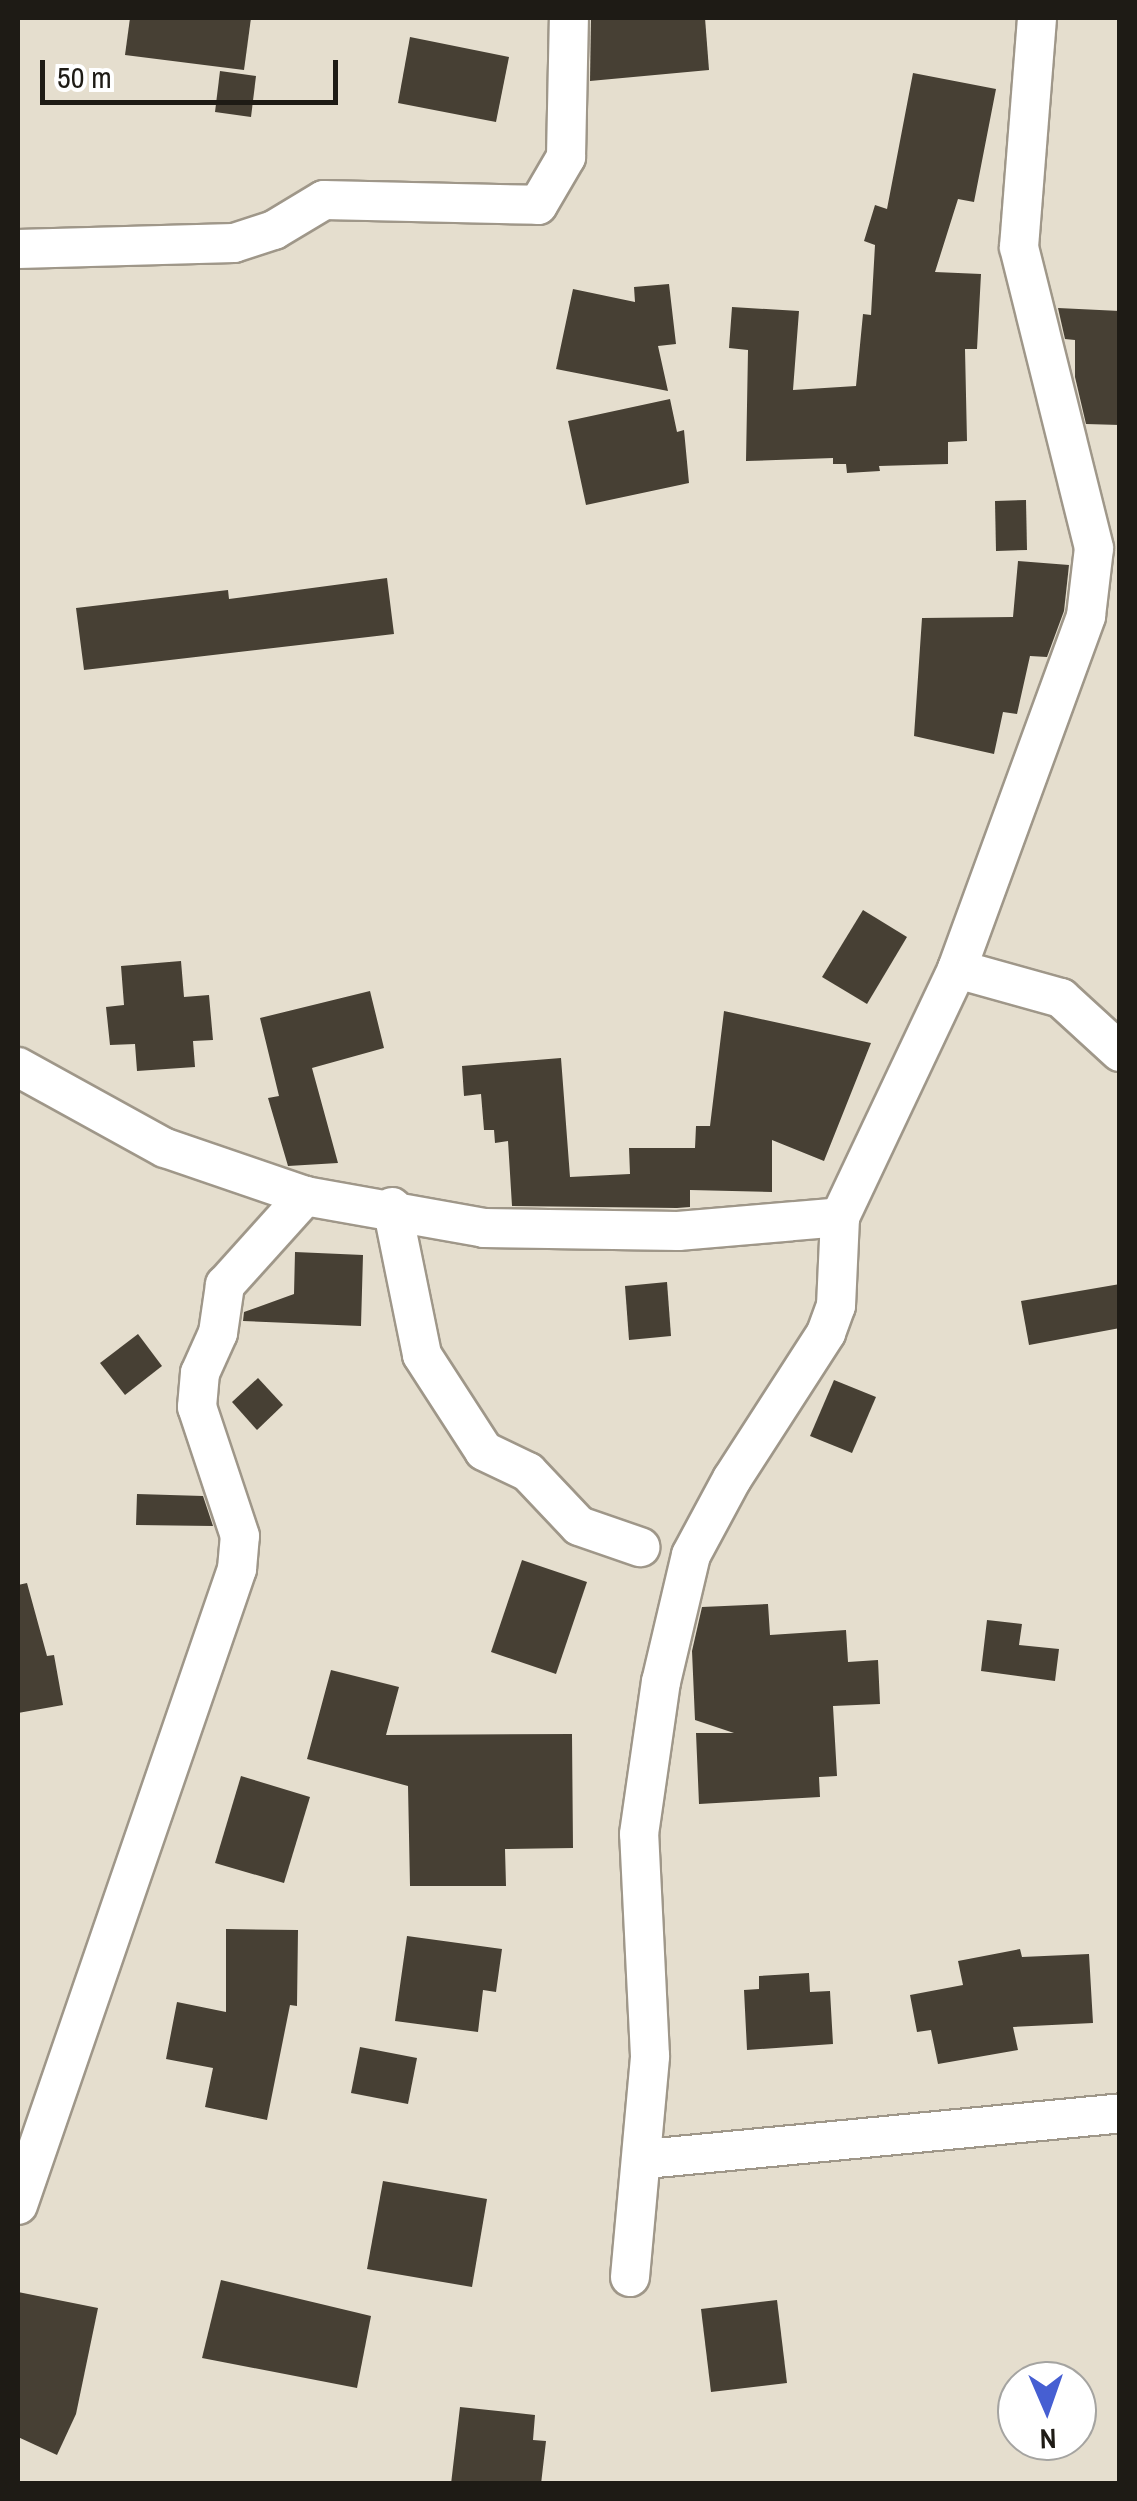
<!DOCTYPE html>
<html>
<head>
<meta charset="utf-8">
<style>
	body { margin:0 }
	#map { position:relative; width:1137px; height:2501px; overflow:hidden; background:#e5dece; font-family:"Archivo Narrow",sans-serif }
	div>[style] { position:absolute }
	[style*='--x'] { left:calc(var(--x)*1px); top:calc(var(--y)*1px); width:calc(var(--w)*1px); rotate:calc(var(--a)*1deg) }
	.building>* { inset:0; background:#474034 }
	.roads { filter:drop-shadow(2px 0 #9f9789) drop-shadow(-2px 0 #9f9789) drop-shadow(0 2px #9f9789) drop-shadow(0 -2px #9f9789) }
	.street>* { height:38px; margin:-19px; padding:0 19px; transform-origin:19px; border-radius:19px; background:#fff }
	span { translate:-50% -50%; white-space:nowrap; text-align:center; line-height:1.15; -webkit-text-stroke:10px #fff; paint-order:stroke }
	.frame { position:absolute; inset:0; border:20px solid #1e1b15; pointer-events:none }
	.north { position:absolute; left:997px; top:2361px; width:100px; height:100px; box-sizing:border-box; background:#fff; border:2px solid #a5a4a1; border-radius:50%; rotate:178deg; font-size:28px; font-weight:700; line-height:40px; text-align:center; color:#1e1b15 }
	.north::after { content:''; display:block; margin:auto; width:35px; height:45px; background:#465fd2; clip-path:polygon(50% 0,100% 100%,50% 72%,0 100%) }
	.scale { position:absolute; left:40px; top:60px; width:298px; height:45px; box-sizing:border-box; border:5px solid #1e1b15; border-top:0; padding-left:12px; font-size:30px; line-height:35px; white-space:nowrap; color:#1e1b15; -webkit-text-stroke:8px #fff; paint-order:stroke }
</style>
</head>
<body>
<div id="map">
	<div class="building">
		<i style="clip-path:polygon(130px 18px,251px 18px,244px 70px,125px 55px)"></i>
		<i style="clip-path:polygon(591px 18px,705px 18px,709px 70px,590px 81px)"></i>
		<i style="clip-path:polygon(410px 37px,509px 57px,496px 122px,398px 103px)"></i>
		<i style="clip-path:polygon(220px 71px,256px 76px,251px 117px,215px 112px)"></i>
		<i style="clip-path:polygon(913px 73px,996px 89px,974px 202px,958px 199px,935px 272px,981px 274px,977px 349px,965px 349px,967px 441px,948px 442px,948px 464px,879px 466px,880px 471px,847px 473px,846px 464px,833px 464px,833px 458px,746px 461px,748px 350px,729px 348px,732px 307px,799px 311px,793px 390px,856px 386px,863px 314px,871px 315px,875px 245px,864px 241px,875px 205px,887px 209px)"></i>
		<i style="clip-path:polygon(669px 284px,676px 344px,658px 346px,668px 391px,556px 369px,573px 289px,635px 302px,634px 287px)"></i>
		<i style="clip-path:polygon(1058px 308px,1120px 311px,1120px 425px,1086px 424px,1075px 377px,1075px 340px,1065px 339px)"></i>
		<i style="clip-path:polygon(670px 399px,677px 432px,684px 430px,689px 483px,586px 505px,568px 421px)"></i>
		<i style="clip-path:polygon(1026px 500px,1027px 550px,996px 551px,995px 501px)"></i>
		<i style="clip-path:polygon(1018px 561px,1069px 565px,1064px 611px,1047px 657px,1030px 656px,1017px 714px,1003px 712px,994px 754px,914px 736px,922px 618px,1013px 617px)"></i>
		<i style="clip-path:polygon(387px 578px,394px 634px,84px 670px,76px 608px,228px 590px,229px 599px)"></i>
		<i style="clip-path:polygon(863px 910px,907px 937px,867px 1004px,822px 977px)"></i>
		<i style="clip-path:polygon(181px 961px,184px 997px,209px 995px,213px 1040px,193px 1041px,195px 1067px,137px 1071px,135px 1044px,110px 1045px,106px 1007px,124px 1005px,121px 966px)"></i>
		<i style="clip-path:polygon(370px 991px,384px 1048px,312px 1068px,338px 1163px,288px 1166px,268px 1098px,279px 1096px,260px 1018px)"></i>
		<i style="clip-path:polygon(724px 1011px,871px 1043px,824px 1161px,772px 1140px,772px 1192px,690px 1190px,690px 1207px,677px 1208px,512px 1206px,508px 1141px,495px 1143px,494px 1130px,484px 1130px,481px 1094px,464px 1096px,462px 1066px,561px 1058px,570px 1177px,630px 1174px,629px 1148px,695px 1148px,696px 1126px,710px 1126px)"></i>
		<i style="clip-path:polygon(295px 1252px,363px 1255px,361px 1326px,243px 1321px,244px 1312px,294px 1294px)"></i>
		<i style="clip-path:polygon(667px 1282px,671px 1336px,629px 1340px,625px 1286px)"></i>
		<i style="clip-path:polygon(1120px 1284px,1120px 1328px,1029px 1345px,1021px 1301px)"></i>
		<i style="clip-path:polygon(138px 1334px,162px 1366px,125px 1395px,100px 1363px)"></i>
		<i style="clip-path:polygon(258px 1378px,283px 1405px,257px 1430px,232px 1402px)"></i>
		<i style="clip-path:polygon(834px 1380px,876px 1397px,852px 1453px,810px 1436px)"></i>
		<i style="clip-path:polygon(137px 1494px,203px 1496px,213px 1526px,136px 1525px)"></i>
		<i style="clip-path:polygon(522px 1560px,587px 1582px,556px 1674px,491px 1652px)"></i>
		<i style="clip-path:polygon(27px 1583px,47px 1656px,54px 1655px,63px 1705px,18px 1713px,18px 1585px)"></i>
		<i style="clip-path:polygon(768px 1604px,770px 1635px,846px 1630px,848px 1662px,878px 1660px,880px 1704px,833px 1706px,837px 1776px,819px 1777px,820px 1797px,699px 1804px,696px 1733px,734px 1733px,695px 1720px,692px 1651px,702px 1607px)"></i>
		<i style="clip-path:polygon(987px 1620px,1022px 1624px,1019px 1645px,1059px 1649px,1055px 1681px,981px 1671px)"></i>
		<i style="clip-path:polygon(331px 1670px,399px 1687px,386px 1735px,572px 1734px,573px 1848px,505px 1849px,506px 1886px,410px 1886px,408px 1786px,307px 1759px)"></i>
		<i style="clip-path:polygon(241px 1776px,310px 1797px,284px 1883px,215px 1863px)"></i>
		<i style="clip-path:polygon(226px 1929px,298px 1930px,297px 2006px,290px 2005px,267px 2120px,205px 2107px,213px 2068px,166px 2059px,177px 2002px,226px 2012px)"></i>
		<i style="clip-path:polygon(407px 1936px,502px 1949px,496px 1992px,483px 1990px,478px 2032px,395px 2021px)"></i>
		<i style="clip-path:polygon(1020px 1949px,1022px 1957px,1089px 1954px,1093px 2023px,1013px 2027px,1018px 2050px,938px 2064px,931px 2030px,917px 2032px,910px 1995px,963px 1985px,958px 1961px)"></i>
		<i style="clip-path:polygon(809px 1973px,810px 1992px,830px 1991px,833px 2044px,747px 2050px,744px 1990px,759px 1989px,759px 1976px)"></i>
		<i style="clip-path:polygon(360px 2047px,417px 2058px,408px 2104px,351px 2093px)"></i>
		<i style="clip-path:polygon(383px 2181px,487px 2199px,472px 2287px,367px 2269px)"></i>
		<i style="clip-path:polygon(221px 2280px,371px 2316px,357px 2388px,202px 2358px)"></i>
		<i style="clip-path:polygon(18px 2292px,98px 2308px,76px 2414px,57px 2455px,18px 2437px)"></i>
		<i style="clip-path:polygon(777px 2300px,787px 2383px,711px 2392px,701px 2309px)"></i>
		<i style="clip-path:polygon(460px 2407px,535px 2415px,533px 2440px,546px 2441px,541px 2484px,451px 2484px)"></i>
	</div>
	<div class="roads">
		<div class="street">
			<i style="--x:18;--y:249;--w:216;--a:-1.6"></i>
			<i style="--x:234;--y:243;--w:42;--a:-18"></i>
			<i style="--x:274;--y:230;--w:58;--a:-31"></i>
			<i style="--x:324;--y:200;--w:214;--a:1.3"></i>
			<i style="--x:538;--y:205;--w:56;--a:-59.7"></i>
			<i style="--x:566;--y:157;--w:139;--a:-88.8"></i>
			<i style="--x:957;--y:969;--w:108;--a:15.6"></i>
			<i style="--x:1061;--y:998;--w:80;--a:42.5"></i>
			<i style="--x:18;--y:1067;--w:168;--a:28.9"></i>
			<i style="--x:165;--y:1148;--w:148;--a:18.9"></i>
			<i style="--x:305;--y:1196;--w:182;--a:10.1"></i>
			<i style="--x:484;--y:1228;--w:194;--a:0.9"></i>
			<i style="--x:678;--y:1231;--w:163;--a:-4.9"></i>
			<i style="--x:392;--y:1207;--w:151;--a:78.5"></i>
			<i style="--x:422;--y:1355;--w:114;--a:57.1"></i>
			<i style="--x:484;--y:1451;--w:49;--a:25.5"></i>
			<i style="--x:528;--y:1472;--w:74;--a:46.6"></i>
			<i style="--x:579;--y:1526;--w:65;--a:19"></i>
			<i style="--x:646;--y:2159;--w:476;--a:-5.5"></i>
			<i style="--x:18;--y:2205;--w:673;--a:-71"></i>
			<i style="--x:237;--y:1569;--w:33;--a:-85"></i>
			<i style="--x:240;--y:1536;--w:136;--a:-108.4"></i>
			<i style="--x:197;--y:1407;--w:34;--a:-85"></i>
			<i style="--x:200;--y:1373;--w:44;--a:-65.8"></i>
			<i style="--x:218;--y:1333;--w:49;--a:-81.7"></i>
			<i style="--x:225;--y:1285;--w:120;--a:-48"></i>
			<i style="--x:630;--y:2277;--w:222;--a:-84.8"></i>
			<i style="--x:650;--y:2056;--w:222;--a:-92.8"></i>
			<i style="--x:639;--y:1834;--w:154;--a:-81.8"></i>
			<i style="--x:661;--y:1682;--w:130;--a:-76.7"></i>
			<i style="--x:691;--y:1555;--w:86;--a:-61.7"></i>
			<i style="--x:732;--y:1479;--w:174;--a:-57.2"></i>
			<i style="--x:826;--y:1333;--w:29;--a:-70"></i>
			<i style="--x:836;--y:1306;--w:89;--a:-87.4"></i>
			<i style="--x:840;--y:1217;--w:274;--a:-64.7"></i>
			<i style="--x:957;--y:969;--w:376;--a:-69.9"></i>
			<i style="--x:1086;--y:616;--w:68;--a:-83.3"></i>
			<i style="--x:1094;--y:548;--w:310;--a:-104"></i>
			<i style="--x:1019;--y:247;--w:230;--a:-85.5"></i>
		</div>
	</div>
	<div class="frame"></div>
	<div class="north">N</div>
	<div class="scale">50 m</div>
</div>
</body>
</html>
